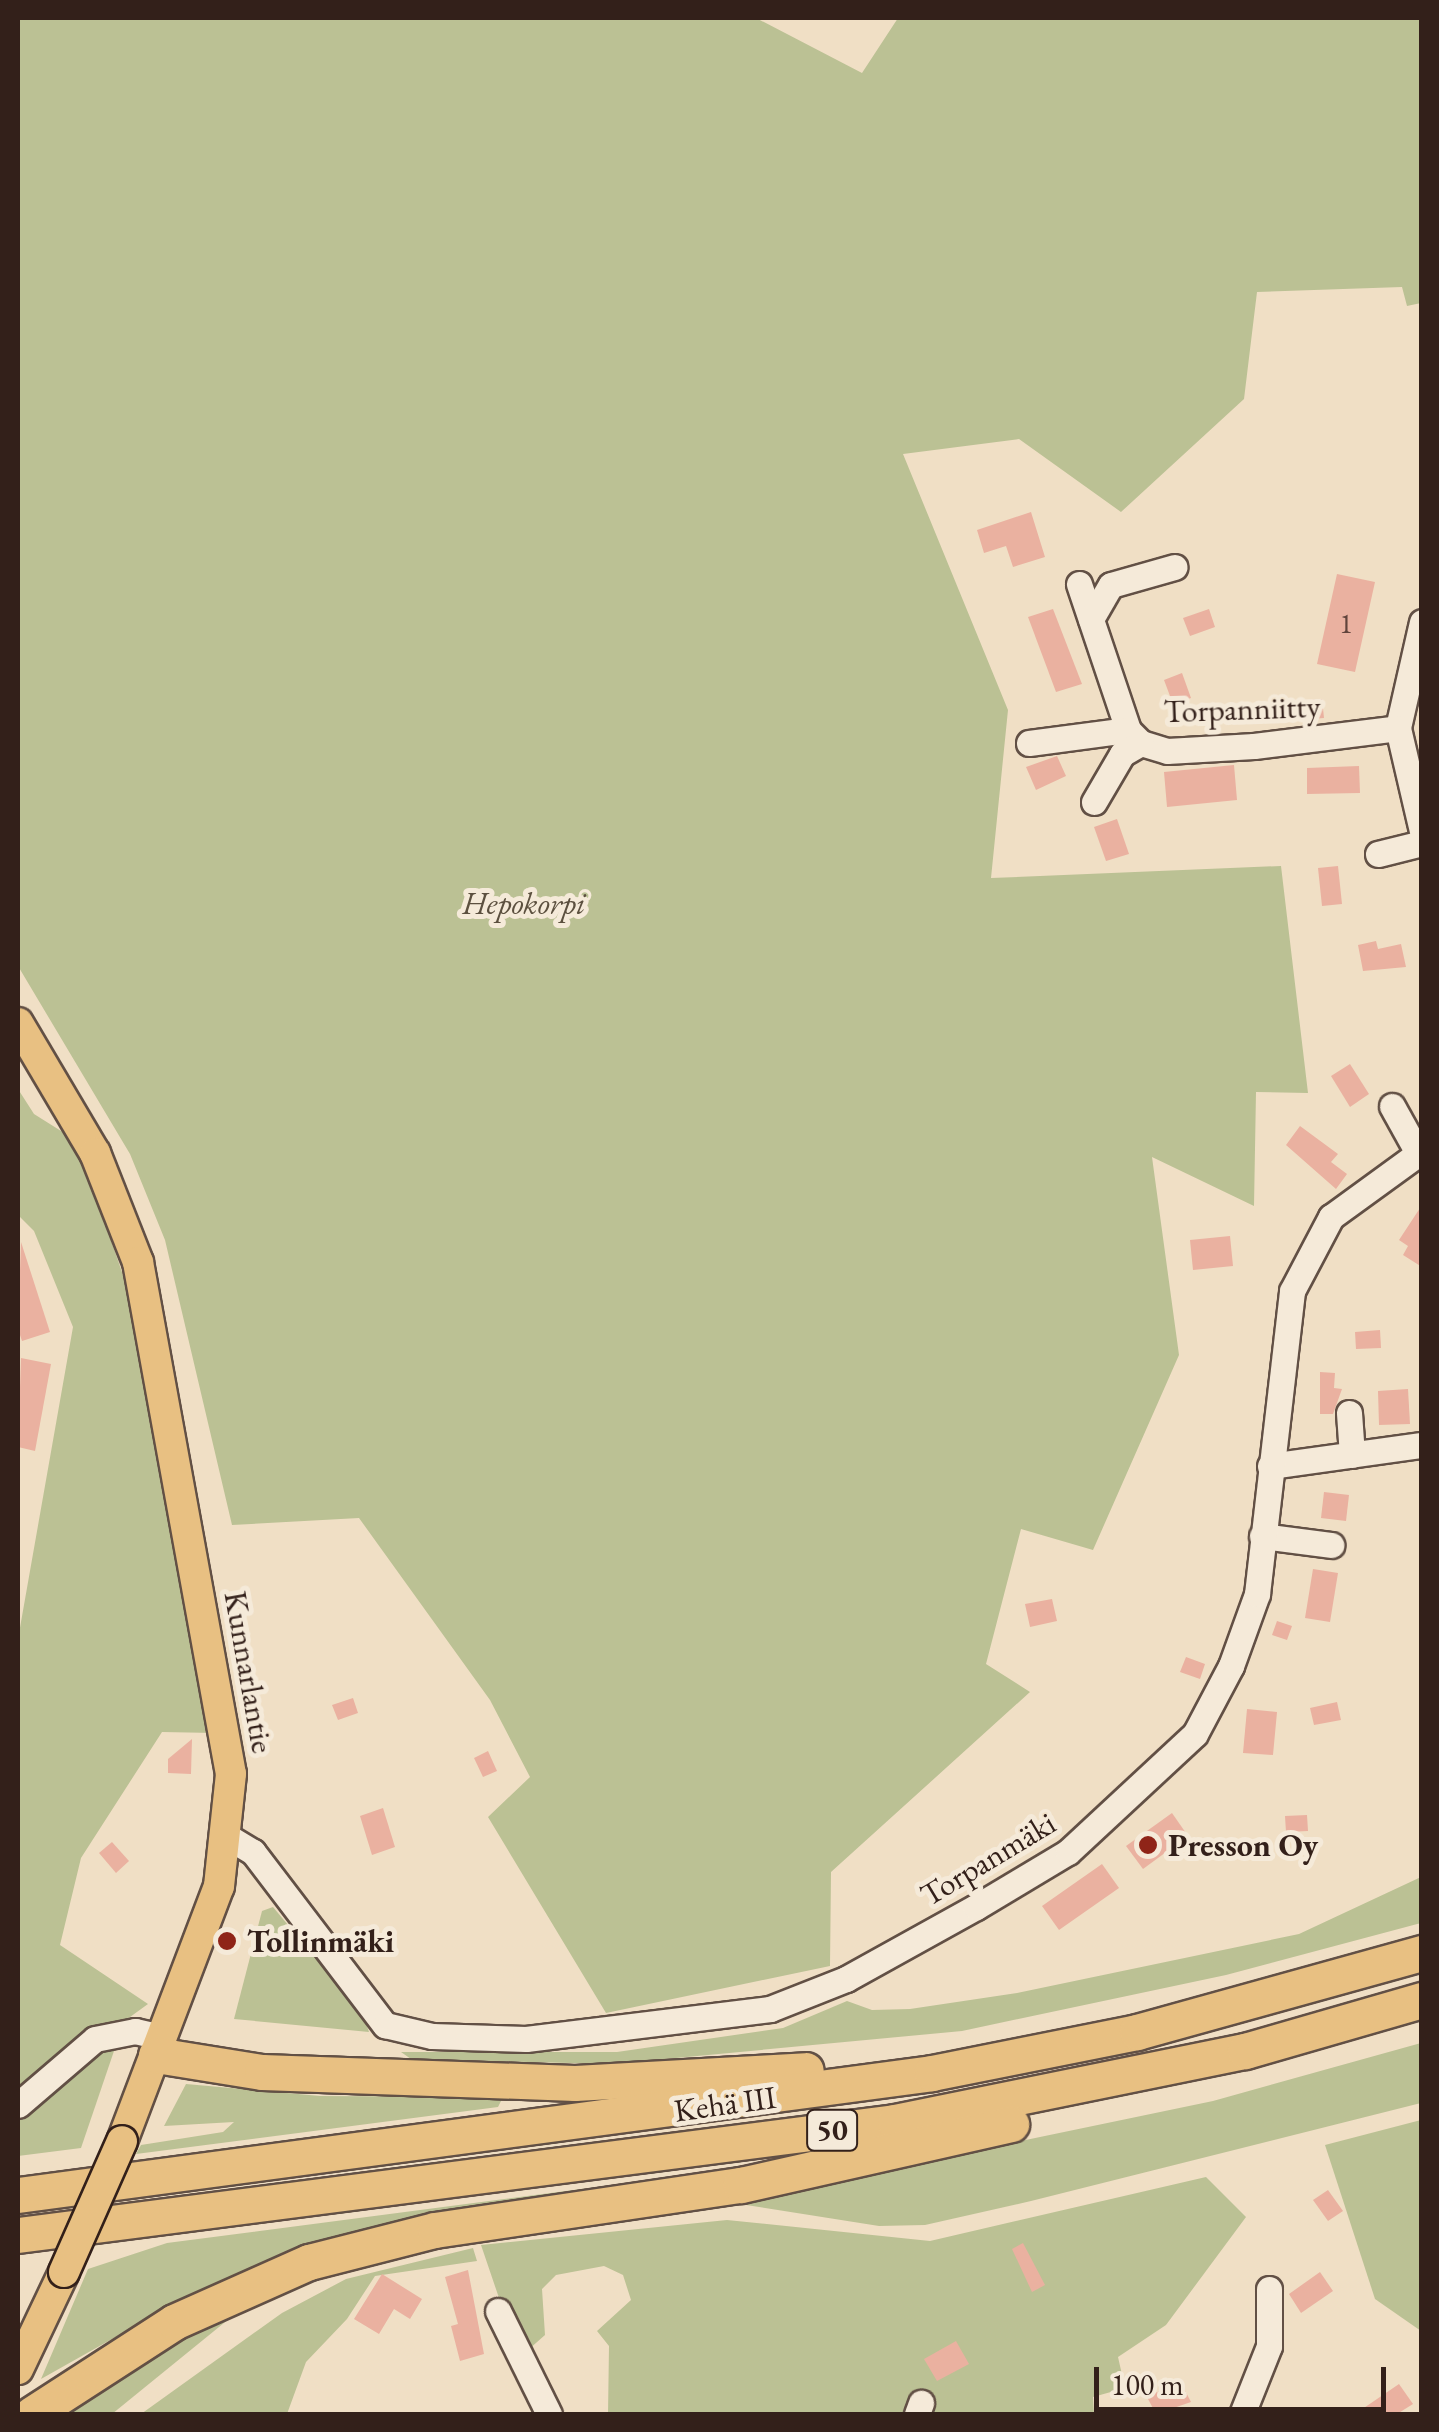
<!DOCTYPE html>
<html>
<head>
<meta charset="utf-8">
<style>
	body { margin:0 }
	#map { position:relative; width:1439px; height:2432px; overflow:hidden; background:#f0dfc5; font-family:"EB Garamond",serif }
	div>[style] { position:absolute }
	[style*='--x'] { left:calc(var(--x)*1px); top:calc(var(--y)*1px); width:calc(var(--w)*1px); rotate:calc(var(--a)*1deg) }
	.green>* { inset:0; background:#bbc194 }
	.building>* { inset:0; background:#eab1a0 }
	.roads { filter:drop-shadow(2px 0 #625045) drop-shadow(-2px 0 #625045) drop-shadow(0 2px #625045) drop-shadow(0 -2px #625045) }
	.minor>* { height:25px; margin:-12.5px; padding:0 12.5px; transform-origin:12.5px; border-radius:12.5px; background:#f5ead9 }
	.major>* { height:30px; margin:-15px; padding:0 15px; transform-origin:15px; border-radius:15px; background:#e8c082 }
	.highway>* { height:35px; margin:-17.5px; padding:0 17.5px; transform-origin:17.5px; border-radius:17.5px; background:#e8c082 }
	.bridges { filter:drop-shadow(2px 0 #33201a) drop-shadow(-2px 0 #33201a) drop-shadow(0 2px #33201a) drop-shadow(0 -2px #33201a) }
	.major-bridge>* { height:30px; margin:-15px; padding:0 15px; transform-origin:15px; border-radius:15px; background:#e8c082 }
	.dots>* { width:28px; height:28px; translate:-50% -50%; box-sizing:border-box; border:5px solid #f5ead9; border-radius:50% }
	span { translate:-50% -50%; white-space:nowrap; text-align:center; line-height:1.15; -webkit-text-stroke:10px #f5ead9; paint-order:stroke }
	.number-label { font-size:28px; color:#61443c }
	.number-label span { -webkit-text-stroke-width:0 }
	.shield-label span { padding:2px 8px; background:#f5ead9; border:2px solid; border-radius:8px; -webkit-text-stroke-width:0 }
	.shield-label { font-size:30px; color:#33201a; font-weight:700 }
	.street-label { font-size:32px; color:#33201a }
	.park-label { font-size:32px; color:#5c503f; font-style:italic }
	.poi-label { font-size:32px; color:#33201a; font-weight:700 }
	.left { translate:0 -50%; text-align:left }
	.frame { position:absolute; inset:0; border:20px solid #33201a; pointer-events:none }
	.scale { position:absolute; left:1094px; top:2367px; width:292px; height:45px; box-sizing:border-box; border:5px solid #33201a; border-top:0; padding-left:12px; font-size:30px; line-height:35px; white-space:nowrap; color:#33201a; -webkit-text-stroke:8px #f5ead9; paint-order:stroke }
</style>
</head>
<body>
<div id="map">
	<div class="green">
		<i style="clip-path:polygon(18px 18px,756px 18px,862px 73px,898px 18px,1421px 18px,1421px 303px,1407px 306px,1402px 287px,1257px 292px,1244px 399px,1121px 512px,1019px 439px,903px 454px,1008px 710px,991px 878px,1281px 866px,1308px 1093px,1256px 1092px,1254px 1206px,1152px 1157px,1179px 1355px,1093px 1550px,1021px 1529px,986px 1664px,1030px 1692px,831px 1872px,830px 1966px,606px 2013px,488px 1817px,530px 1777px,490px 1700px,359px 1518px,232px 1525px,165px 1240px,130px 1154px,18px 966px)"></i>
		<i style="clip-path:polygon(18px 1089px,34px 1114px,69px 1136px,83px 1159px,134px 1307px,215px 1733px,162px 1732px,81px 1858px,60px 1945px,148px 2004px,18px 2098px,18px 1639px,73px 1327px,34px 1231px,18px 1215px)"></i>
		<i style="clip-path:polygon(1421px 1877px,1421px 1923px,1226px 1975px,962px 2031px,612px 2064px,411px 2059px,401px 2052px,617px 2052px,783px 2028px,847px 2001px,872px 2010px,910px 2009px,1017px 1993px,1299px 1934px)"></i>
		<i style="clip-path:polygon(273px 1907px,363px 2015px,369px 2032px,234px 2019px,262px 1911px)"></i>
		<i style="clip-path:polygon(1421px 2043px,1421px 2103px,1031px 2201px,925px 2225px,879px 2226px,727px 2202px,1213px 2101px)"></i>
		<i style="clip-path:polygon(100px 2051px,114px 2051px,81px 2148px,18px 2156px,18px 2120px)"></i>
		<i style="clip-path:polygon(186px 2084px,320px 2096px,503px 2097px,498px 2107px,136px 2154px,141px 2145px,223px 2132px,234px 2122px,164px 2126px)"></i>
		<i style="clip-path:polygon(1421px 2120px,1422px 2121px,1421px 2331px,1375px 2299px,1325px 2145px)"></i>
		<i style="clip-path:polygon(843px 2155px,167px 2308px,41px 2379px,88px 2269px,167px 2243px)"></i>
		<i style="clip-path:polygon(1206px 2177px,1246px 2217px,1166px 2325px,1118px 2357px,1125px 2388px,1093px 2397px,1094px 2414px,608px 2414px,609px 2346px,597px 2331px,631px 2300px,623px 2275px,604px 2266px,556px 2275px,542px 2289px,545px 2335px,528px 2350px,498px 2295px,481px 2245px,727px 2220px,930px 2241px)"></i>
		<i style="clip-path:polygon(473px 2248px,477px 2261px,375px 2276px,347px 2319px,306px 2362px,287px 2414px,141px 2414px,282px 2313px,346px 2279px)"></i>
		<i style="clip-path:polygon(291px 2282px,235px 2314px,112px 2414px,54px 2414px,139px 2356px)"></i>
	</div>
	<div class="building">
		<i style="clip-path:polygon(1031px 512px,1045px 557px,1013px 567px,1006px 546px,984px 553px,977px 530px)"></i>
		<i style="clip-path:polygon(1337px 574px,1375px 582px,1355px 672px,1317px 664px)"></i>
		<i style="clip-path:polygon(1053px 609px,1082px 684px,1056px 692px,1028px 617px)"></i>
		<i style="clip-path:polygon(1209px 609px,1215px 627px,1190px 636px,1183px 618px)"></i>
		<i style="clip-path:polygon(1182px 673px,1191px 698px,1173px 704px,1164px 680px)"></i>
		<i style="clip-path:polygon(1322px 699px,1324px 718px,1297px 720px,1295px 701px)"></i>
		<i style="clip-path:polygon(1057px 756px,1066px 776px,1036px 790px,1026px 767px)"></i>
		<i style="clip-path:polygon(1234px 765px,1237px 800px,1167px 807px,1164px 772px)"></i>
		<i style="clip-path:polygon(1359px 766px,1360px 793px,1307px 794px,1307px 768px)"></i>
		<i style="clip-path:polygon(1117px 819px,1129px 854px,1106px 861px,1094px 827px)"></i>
		<i style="clip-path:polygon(1338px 866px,1342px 904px,1322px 906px,1318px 868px)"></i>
		<i style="clip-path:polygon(1376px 941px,1378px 949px,1401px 944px,1406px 967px,1363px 971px,1358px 945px)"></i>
		<i style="clip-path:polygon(1350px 1064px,1369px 1094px,1350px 1107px,1331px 1076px)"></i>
		<i style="clip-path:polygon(1300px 1126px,1338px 1154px,1331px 1162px,1347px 1174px,1336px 1189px,1286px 1145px)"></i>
		<i style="clip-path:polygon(1422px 1205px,1422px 1267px,1403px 1255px,1408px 1246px,1399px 1240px)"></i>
		<i style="clip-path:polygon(1230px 1236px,1233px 1266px,1193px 1270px,1190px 1240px)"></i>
		<i style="clip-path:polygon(21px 1242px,50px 1332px,22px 1341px,18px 1329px)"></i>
		<i style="clip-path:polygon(1380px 1330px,1381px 1348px,1356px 1349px,1355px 1332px)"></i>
		<i style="clip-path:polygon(21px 1358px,51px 1364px,35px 1451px,18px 1447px)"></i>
		<i style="clip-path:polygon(1320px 1372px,1335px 1373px,1334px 1388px,1342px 1389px,1333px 1414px,1320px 1414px)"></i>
		<i style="clip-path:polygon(1408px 1389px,1410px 1424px,1379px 1425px,1378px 1391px)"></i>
		<i style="clip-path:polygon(1324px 1492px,1349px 1495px,1346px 1521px,1321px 1518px)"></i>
		<i style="clip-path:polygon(1313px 1569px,1338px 1573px,1330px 1622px,1305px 1618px)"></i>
		<i style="clip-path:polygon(1052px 1599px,1057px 1621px,1030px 1627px,1025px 1604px)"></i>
		<i style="clip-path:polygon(1277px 1621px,1292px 1626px,1287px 1640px,1272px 1635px)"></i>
		<i style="clip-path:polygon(1186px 1657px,1205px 1664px,1200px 1679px,1180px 1672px)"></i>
		<i style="clip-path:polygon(353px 1698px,358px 1713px,338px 1720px,332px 1705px)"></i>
		<i style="clip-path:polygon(1337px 1702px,1341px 1720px,1314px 1725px,1310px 1708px)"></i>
		<i style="clip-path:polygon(1247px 1709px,1277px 1712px,1273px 1755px,1243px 1753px)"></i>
		<i style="clip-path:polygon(192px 1739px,191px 1774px,168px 1773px,168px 1759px)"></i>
		<i style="clip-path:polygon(488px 1751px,497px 1771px,483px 1777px,474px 1758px)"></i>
		<i style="clip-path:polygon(383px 1808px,395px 1847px,372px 1855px,360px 1816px)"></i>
		<i style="clip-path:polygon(1172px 1813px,1188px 1836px,1143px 1869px,1126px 1846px)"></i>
		<i style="clip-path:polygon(1307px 1815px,1308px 1831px,1286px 1832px,1285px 1816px)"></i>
		<i style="clip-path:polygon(112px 1842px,129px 1861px,116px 1873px,99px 1853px)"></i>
		<i style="clip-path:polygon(1102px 1864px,1119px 1888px,1059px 1930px,1042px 1906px)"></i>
		<i style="clip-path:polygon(1328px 2190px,1343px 2211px,1328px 2221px,1313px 2200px)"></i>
		<i style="clip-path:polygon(1023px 2243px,1045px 2285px,1032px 2292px,1012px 2249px)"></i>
		<i style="clip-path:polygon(468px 2270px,484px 2354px,460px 2361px,451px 2326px,458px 2324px,445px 2277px)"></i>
		<i style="clip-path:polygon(1320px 2272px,1333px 2291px,1301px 2313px,1289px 2294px)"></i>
		<i style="clip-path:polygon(382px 2274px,422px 2299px,410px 2319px,394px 2309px,379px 2334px,354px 2319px)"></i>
		<i style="clip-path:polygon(956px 2341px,969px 2364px,937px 2381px,924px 2359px)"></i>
		<i style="clip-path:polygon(1180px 2381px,1191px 2402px,1156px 2414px,1147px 2397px)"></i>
		<i style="clip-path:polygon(1399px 2384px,1413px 2404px,1397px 2414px,1355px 2414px)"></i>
	</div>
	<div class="roads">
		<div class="minor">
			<i style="--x:1079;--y:584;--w:154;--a:71.4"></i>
			<i style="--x:1128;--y:730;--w:18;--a:45"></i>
			<i style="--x:1141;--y:743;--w:27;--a:17"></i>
			<i style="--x:1167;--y:751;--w:87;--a:-3.3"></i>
			<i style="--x:1254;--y:746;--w:145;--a:-7.1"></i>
			<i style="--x:1091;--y:619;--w:39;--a:-60"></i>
			<i style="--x:1111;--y:585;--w:66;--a:-15.9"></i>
			<i style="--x:1422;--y:622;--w:109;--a:102.8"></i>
			<i style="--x:1398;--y:728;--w:106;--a:76.9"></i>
			<i style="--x:1029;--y:743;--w:100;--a:-7.5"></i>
			<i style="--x:1094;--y:802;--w:56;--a:-59.7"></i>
			<i style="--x:1122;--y:754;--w:22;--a:-30"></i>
			<i style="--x:1378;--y:854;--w:45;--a:-14"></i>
			<i style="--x:1392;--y:1106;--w:54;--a:61"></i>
			<i style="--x:1349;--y:1413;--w:42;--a:85.9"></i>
			<i style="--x:1270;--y:1466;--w:153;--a:-7.9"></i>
			<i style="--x:1262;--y:1536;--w:70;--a:7.4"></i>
			<i style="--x:228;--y:1837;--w:29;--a:31"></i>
			<i style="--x:253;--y:1852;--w:218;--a:52.7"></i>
			<i style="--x:385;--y:2025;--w:48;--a:13.2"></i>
			<i style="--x:432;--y:2036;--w:94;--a:1.8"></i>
			<i style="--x:526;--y:2039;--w:246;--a:-7"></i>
			<i style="--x:770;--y:2009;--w:82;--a:-21.5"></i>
			<i style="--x:846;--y:1979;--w:149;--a:-29"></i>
			<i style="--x:976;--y:1907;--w:107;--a:-30.9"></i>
			<i style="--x:1068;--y:1852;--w:173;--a:-42.9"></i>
			<i style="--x:1195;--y:1734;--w:77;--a:-62.1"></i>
			<i style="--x:1231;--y:1666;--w:77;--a:-70.1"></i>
			<i style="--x:1257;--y:1594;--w:305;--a:-83.4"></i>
			<i style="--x:1292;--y:1291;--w:84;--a:-62.2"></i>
			<i style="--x:1331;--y:1217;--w:112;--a:-36"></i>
			<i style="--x:18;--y:2105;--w:101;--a:-40.6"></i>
			<i style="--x:95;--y:2039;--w:41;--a:-11.3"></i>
			<i style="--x:135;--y:2031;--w:28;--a:13"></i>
			<i style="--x:498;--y:2311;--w:115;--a:63.7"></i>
			<i style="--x:917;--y:2414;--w:12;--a:-70"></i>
			<i style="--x:1242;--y:2414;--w:73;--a:-68.3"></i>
			<i style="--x:1269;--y:2346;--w:57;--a:-90"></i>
		</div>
		<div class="major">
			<i style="--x:18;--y:1023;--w:151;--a:59.4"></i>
			<i style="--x:95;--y:1153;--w:117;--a:68.5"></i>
			<i style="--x:138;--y:1262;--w:520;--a:79.71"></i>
			<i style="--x:231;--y:1774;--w:113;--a:96.1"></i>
			<i style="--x:219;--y:1886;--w:273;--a:110.8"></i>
			<i style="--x:18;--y:2369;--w:107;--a:-64.6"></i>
		</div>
		<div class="highway">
			<i style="--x:156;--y:2055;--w:107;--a:9.1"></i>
			<i style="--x:262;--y:2072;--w:313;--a:2"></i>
			<i style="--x:575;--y:2083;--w:231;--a:-3.2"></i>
			<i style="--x:18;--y:2195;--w:922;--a:-7.6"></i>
			<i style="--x:932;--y:2073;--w:209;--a:-11.3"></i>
			<i style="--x:1137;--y:2032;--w:296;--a:-15.5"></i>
			<i style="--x:18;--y:2235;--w:884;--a:-7.34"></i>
			<i style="--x:895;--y:2122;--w:357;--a:-11.5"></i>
			<i style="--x:1245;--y:2051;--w:184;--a:-16.1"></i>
			<i style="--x:32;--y:2414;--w:169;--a:-32.9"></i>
			<i style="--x:174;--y:2322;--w:148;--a:-24"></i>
			<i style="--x:309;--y:2262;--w:130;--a:-14.3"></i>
			<i style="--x:435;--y:2230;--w:309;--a:-8.4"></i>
			<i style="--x:741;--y:2185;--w:277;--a:-12.7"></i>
		</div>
	</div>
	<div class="bridges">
		<div class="major-bridge">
			<i style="--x:64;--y:2272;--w:143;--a:-66.1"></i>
		</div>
	</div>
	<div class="dots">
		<i style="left:1148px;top:1845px;background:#8f2418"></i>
		<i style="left:227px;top:1941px;background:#8f2418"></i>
	</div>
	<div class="number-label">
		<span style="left:1346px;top:623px">1</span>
	</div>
	<div class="shield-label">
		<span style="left:832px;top:2130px">50</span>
	</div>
	<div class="street-label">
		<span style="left:1242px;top:709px;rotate:-2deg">Torpanniitty</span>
		<span style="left:249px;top:1672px;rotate:80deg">Kunnarlantie</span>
		<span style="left:988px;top:1859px;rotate:-31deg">Torpanmäki</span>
		<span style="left:725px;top:2104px;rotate:-8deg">Kehä III</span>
	</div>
	<div class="park-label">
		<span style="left:524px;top:903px">Hepokorpi</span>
	</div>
	<div class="poi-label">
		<span class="left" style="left:1168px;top:1845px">Presson Oy</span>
		<span class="left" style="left:247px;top:1941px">Tollinmäki</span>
	</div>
	<div class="frame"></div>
	<div class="scale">100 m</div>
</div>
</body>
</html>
